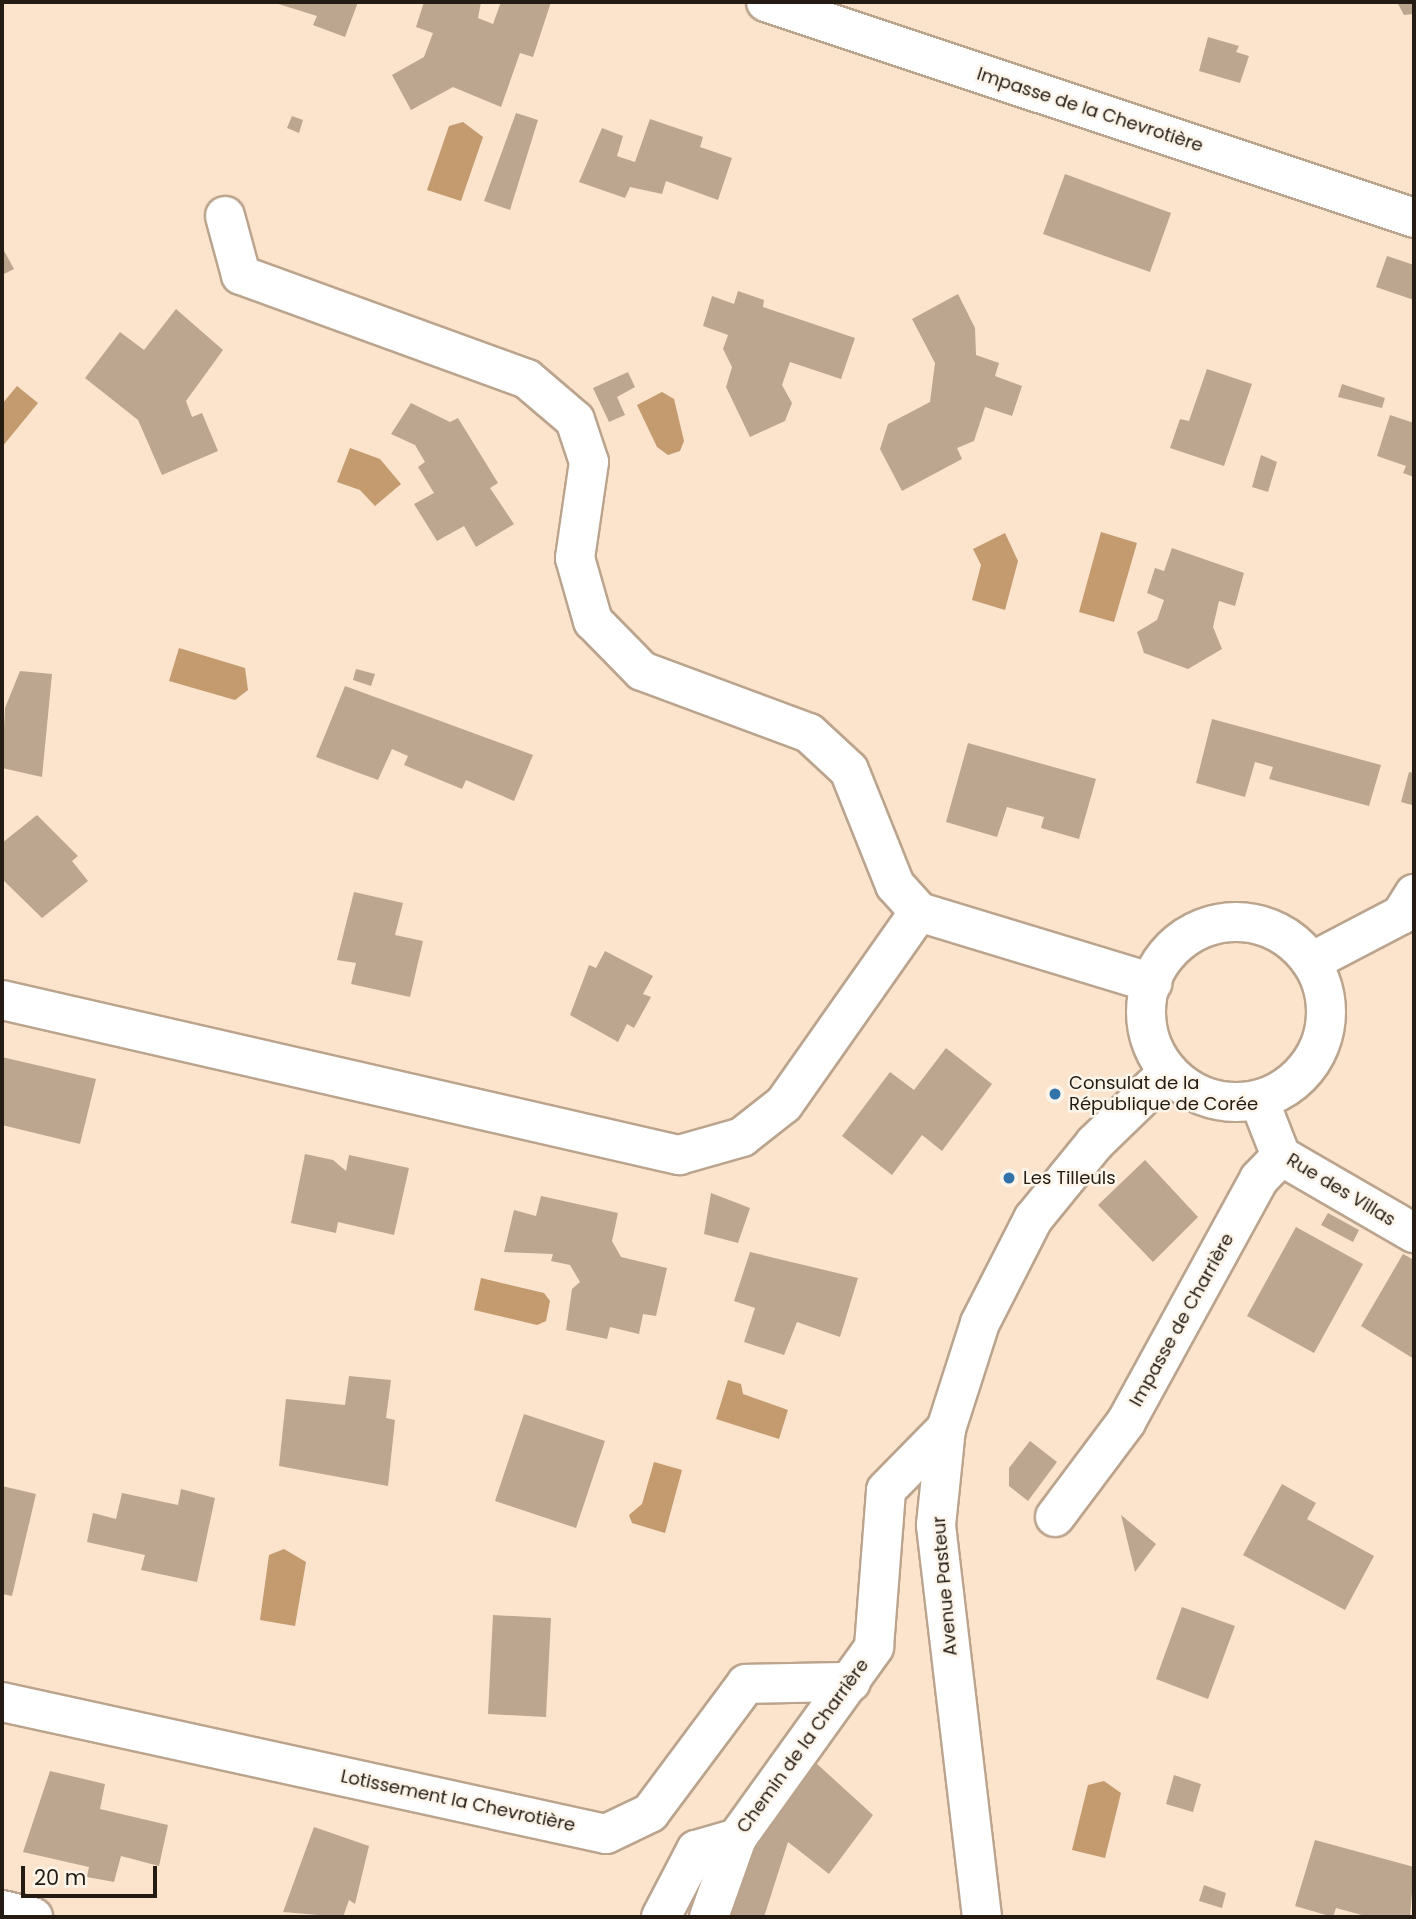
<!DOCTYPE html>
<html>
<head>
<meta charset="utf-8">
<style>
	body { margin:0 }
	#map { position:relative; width:1416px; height:1919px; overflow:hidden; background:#fbe3cc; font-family:Poppins,sans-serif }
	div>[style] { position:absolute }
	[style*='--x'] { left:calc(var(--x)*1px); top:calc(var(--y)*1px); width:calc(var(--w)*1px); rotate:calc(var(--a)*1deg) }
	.water>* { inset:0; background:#c49a6f }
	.building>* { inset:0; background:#bda690 }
	.roads { filter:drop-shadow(2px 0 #bba48e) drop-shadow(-2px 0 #bba48e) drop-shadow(0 2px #bba48e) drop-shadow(0 -2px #bba48e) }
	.minor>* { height:38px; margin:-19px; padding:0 19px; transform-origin:19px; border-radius:19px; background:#fff }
	.secondary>* { height:38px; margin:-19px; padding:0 19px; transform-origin:19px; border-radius:19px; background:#fff }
	.secondary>.ring { margin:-19px; padding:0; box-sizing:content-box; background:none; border:38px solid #fff; border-radius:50% }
	.dots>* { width:19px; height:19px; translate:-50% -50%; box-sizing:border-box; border:4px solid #fdf4ea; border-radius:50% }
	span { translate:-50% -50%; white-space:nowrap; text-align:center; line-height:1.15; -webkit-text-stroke:5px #fdf4ea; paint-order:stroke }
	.street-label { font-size:18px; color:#241b13 }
	.poi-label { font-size:18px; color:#241b13 }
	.left { translate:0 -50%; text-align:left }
	.frame { position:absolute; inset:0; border:4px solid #241b13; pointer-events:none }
	.scale { position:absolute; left:21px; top:1866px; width:136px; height:32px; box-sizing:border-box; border:4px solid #241b13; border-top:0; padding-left:9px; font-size:21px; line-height:24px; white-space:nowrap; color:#241b13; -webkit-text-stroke:5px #fdf4ea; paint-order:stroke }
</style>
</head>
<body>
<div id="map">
	<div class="water">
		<i style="clip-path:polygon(463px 122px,483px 137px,461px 201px,427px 190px,449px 126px)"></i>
		<i style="clip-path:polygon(17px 386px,38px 403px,2px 447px,2px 404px)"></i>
		<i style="clip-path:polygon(662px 392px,674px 399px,684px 441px,680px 451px,668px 455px,657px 447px,637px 405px)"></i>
		<i style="clip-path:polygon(350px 448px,380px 459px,401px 484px,375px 506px,360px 490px,337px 482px)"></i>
		<i style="clip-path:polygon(1101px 532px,1137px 543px,1114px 622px,1079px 612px)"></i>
		<i style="clip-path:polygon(1005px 533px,1018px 561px,1005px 610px,972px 600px,981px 565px,973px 549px)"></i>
		<i style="clip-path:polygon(179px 648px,245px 668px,248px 690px,235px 700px,169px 681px)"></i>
		<i style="clip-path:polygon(481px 1278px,544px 1293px,550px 1301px,546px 1321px,537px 1325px,474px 1310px)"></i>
		<i style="clip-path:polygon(728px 1380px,741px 1384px,743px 1394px,788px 1410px,779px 1439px,716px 1419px)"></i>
		<i style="clip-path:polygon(654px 1462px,682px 1470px,665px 1533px,632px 1523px,629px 1515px,642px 1504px)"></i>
		<i style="clip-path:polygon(284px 1549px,306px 1562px,295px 1626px,260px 1620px,269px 1555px)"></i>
		<i style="clip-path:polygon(1104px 1781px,1121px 1793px,1105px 1858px,1072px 1850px,1088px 1785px)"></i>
	</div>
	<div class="building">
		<i style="clip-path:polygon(272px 2px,358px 2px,345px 37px,313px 25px,317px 16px)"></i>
		<i style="clip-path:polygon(424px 2px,481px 2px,478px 18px,493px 24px,501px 2px,551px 2px,533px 57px,520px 53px,501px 107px,453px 87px,411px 110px,392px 75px,424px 57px,433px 33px,416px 27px)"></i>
		<i style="clip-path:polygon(1397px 2px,1414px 2px,1414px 14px,1404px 15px)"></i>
		<i style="clip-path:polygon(1208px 37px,1239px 46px,1236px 52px,1249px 56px,1240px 83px,1199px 71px)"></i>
		<i style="clip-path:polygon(516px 113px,538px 120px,510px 210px,484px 201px)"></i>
		<i style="clip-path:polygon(292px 116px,303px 120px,299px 133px,287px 128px)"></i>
		<i style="clip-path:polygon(650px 119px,703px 137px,700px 147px,732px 158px,718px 200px,666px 181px,662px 194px,630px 187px,625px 198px,579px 182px,602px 128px,623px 136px,617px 156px,635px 162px)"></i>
		<i style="clip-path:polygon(1065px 174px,1171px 213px,1150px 272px,1043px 234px)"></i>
		<i style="clip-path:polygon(2px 247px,14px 269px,2px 275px)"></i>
		<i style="clip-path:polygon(1387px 256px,1414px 265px,1414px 300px,1376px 287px)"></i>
		<i style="clip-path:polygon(738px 291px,764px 300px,763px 307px,855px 338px,841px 379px,790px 362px,782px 385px,792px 403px,785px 421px,750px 437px,726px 387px,732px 367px,723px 349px,728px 335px,703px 326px,712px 296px,734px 304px)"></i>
		<i style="clip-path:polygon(958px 294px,975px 328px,976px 355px,999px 363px,995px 376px,1022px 386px,1012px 416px,985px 407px,974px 441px,957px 448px,962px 459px,902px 491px,880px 449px,888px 424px,930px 402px,935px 363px,912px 319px)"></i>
		<i style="clip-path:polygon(176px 309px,223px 350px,186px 401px,192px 417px,202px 413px,218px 451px,162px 475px,138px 420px,85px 378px,120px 332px,144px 350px)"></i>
		<i style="clip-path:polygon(1207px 369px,1252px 384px,1224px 466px,1170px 448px,1180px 419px,1189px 421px)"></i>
		<i style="clip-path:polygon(628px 372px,635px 387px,617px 397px,625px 415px,609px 422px,593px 388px)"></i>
		<i style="clip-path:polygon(1342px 384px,1385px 398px,1382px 408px,1338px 397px)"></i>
		<i style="clip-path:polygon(411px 403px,450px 422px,458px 418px,498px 483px,490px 488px,514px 524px,476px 547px,464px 526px,437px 541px,414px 504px,434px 493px,418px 467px,425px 462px,415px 445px,391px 434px)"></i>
		<i style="clip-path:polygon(1390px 415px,1414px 423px,1414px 477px,1403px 473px,1406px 466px,1377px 456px)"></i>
		<i style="clip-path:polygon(1261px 455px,1277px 462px,1268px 492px,1252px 487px)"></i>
		<i style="clip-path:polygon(1172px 548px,1244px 573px,1235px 606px,1219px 601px,1213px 627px,1222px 649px,1188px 669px,1144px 653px,1137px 632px,1157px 620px,1164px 600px,1147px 593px,1155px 568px,1164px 571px)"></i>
		<i style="clip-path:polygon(356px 669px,375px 674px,371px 686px,353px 680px)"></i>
		<i style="clip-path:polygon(20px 671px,52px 674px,42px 777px,2px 768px,5px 708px)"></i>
		<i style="clip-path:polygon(345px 686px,533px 755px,514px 801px,466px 780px,462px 789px,404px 765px,408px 756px,392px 749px,378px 780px,316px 757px)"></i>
		<i style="clip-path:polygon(1212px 719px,1381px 765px,1369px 806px,1269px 779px,1273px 767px,1255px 762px,1245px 797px,1196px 783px)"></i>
		<i style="clip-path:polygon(968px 743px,1096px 779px,1079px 839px,1041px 828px,1044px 817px,1007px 807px,997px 837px,946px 822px)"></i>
		<i style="clip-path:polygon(1409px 772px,1414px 773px,1412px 805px,1401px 802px)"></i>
		<i style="clip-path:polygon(37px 815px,78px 856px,72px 861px,88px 881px,42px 918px,2px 879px,2px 843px)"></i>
		<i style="clip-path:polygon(354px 892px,403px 903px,395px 935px,423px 941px,410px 997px,351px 984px,356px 963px,337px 960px)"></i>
		<i style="clip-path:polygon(605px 951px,653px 976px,643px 994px,651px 997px,634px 1028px,627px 1024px,618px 1042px,570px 1015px,589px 965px,596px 968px)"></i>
		<i style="clip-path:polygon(946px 1048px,992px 1084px,942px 1151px,922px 1135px,892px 1175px,842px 1136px,890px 1072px,914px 1090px)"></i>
		<i style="clip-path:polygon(2px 1057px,96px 1079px,80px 1144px,2px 1125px)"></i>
		<i style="clip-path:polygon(305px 1154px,333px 1160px,346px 1171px,349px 1155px,409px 1168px,394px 1235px,338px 1222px,336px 1233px,291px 1223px)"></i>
		<i style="clip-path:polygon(1145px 1160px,1198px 1217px,1153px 1262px,1098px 1205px)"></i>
		<i style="clip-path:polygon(711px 1193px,750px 1208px,738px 1243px,704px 1234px)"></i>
		<i style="clip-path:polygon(541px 1196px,618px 1213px,612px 1241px,621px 1257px,667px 1268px,656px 1316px,643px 1314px,639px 1334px,610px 1327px,607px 1339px,566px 1330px,572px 1289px,580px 1282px,570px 1265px,551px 1261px,553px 1254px,504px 1252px,514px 1210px,536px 1216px)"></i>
		<i style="clip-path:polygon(1328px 1213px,1359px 1230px,1353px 1242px,1321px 1225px)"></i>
		<i style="clip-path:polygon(1296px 1227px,1363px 1264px,1314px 1353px,1247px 1316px)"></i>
		<i style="clip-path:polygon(750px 1252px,858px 1278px,840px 1337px,797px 1322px,784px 1355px,744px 1342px,755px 1308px,734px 1301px)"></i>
		<i style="clip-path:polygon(1403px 1254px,1414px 1260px,1414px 1359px,1361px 1326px)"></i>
		<i style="clip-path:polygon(349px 1376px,391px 1380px,386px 1418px,395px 1420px,388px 1486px,279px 1466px,286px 1399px,345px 1405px)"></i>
		<i style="clip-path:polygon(524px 1414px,605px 1441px,576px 1528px,495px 1501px)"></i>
		<i style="clip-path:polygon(1030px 1441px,1057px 1462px,1028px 1501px,1009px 1486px,1009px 1468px)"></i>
		<i style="clip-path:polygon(1282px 1484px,1316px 1503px,1307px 1519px,1374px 1556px,1345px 1610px,1243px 1555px)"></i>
		<i style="clip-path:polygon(2px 1486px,36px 1494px,12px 1596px,2px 1594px)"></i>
		<i style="clip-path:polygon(181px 1489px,215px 1498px,197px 1582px,141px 1570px,145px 1555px,87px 1542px,93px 1513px,116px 1519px,122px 1493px,178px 1505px)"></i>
		<i style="clip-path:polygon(1121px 1515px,1156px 1544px,1135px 1572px)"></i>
		<i style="clip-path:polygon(1182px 1607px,1235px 1626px,1208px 1699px,1156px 1679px)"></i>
		<i style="clip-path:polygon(493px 1615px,551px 1618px,546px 1717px,488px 1714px)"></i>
		<i style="clip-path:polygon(816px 1763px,873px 1815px,829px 1874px,788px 1842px,764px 1917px,726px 1917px,757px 1826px)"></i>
		<i style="clip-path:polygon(50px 1771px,105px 1784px,100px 1809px,168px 1825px,159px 1866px,121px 1856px,114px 1882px,87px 1877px,89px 1867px,23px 1852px)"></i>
		<i style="clip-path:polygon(1174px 1775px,1201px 1784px,1193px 1812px,1166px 1804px)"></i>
		<i style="clip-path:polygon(314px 1827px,369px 1846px,355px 1904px,349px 1900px,343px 1917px,283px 1912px)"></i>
		<i style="clip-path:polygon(1315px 1840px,1414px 1867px,1410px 1917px,1369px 1917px,1336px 1908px,1333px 1917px,1295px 1906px)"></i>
		<i style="clip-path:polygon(1204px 1885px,1226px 1893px,1222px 1908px,1199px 1901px)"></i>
	</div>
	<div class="roads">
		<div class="minor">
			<i style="--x:766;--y:2;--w:683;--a:18.43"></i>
			<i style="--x:225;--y:216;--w:61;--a:74.8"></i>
			<i style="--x:241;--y:275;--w:304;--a:20"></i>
			<i style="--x:527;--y:379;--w:63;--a:40.5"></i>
			<i style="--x:575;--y:420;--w:44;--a:71.6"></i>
			<i style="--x:589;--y:462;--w:97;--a:98.3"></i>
			<i style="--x:575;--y:558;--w:66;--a:74.1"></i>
			<i style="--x:593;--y:621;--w:70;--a:45.6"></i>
			<i style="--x:642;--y:671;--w:178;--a:20.4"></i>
			<i style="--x:809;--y:733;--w:54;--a:42.8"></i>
			<i style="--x:849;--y:770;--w:124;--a:68.2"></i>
			<i style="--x:895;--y:885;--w:36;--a:48"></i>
			<i style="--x:919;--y:912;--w:244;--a:16.9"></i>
			<i style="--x:2;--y:1000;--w:695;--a:12.9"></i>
			<i style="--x:679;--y:1155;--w:66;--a:-15.9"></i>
			<i style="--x:742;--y:1137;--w:53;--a:-38.2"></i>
			<i style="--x:784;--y:1104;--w:235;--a:-54.9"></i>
			<i style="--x:1259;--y:1100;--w:60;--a:68.6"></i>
			<i style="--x:1281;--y:1156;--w:154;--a:30.1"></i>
			<i style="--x:1055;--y:1517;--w:119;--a:-53.2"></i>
			<i style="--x:1126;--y:1422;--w:277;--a:-61.3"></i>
			<i style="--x:1259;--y:1179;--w:32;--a:-46"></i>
			<i style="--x:2;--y:1702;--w:618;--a:12.33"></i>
			<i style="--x:606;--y:1834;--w:49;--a:-25.5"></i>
			<i style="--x:650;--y:1813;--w:161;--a:-53.3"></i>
			<i style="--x:746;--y:1684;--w:105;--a:-1.1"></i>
			<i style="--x:2;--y:1910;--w:32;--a:13"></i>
			<i style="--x:661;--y:1917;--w:76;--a:-62.4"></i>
			<i style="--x:696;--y:1850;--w:43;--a:-16.3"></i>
			<i style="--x:709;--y:1917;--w:84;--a:-70.5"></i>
			<i style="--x:737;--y:1838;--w:235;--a:-54.3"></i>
			<i style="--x:874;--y:1647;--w:157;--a:-85.6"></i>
			<i style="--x:886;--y:1490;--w:86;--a:-45.5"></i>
		</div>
		<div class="secondary">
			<i class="ring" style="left:1146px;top:922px;width:142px;height:142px"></i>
			<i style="--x:1311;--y:962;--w:102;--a:-27.6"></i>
			<i style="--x:1401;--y:915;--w:25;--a:-58"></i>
			<i style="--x:982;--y:1917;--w:395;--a:-96.7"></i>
			<i style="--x:936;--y:1525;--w:97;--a:-84.1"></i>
			<i style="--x:946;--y:1429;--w:111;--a:-72.2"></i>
			<i style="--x:980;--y:1323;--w:117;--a:-63"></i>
			<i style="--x:1033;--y:1219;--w:98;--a:-50.8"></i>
			<i style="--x:1095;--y:1143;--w:102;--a:-44.2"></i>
		</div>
	</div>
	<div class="dots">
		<i style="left:1055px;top:1094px;background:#3273aa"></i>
		<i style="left:1009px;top:1178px;background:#3273aa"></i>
	</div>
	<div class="street-label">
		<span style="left:1090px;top:110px;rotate:18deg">Impasse de la Chevrotière</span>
		<span style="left:1341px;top:1190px;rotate:31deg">Rue des Villas</span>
		<span style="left:1182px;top:1320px;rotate:-61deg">Impasse de Charrière</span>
		<span style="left:945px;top:1586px;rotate:-95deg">Avenue Pasteur</span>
		<span style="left:803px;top:1746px;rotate:-54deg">Chemin de la Charrière</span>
		<span style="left:458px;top:1801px;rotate:12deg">Lotissement la Chevrotière</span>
	</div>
	<div class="poi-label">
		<span class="left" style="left:1069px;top:1094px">Consulat de la<br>République de Corée</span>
		<span class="left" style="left:1023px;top:1178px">Les Tilleuls</span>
	</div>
	<div class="frame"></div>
	<div class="scale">20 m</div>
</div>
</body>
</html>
